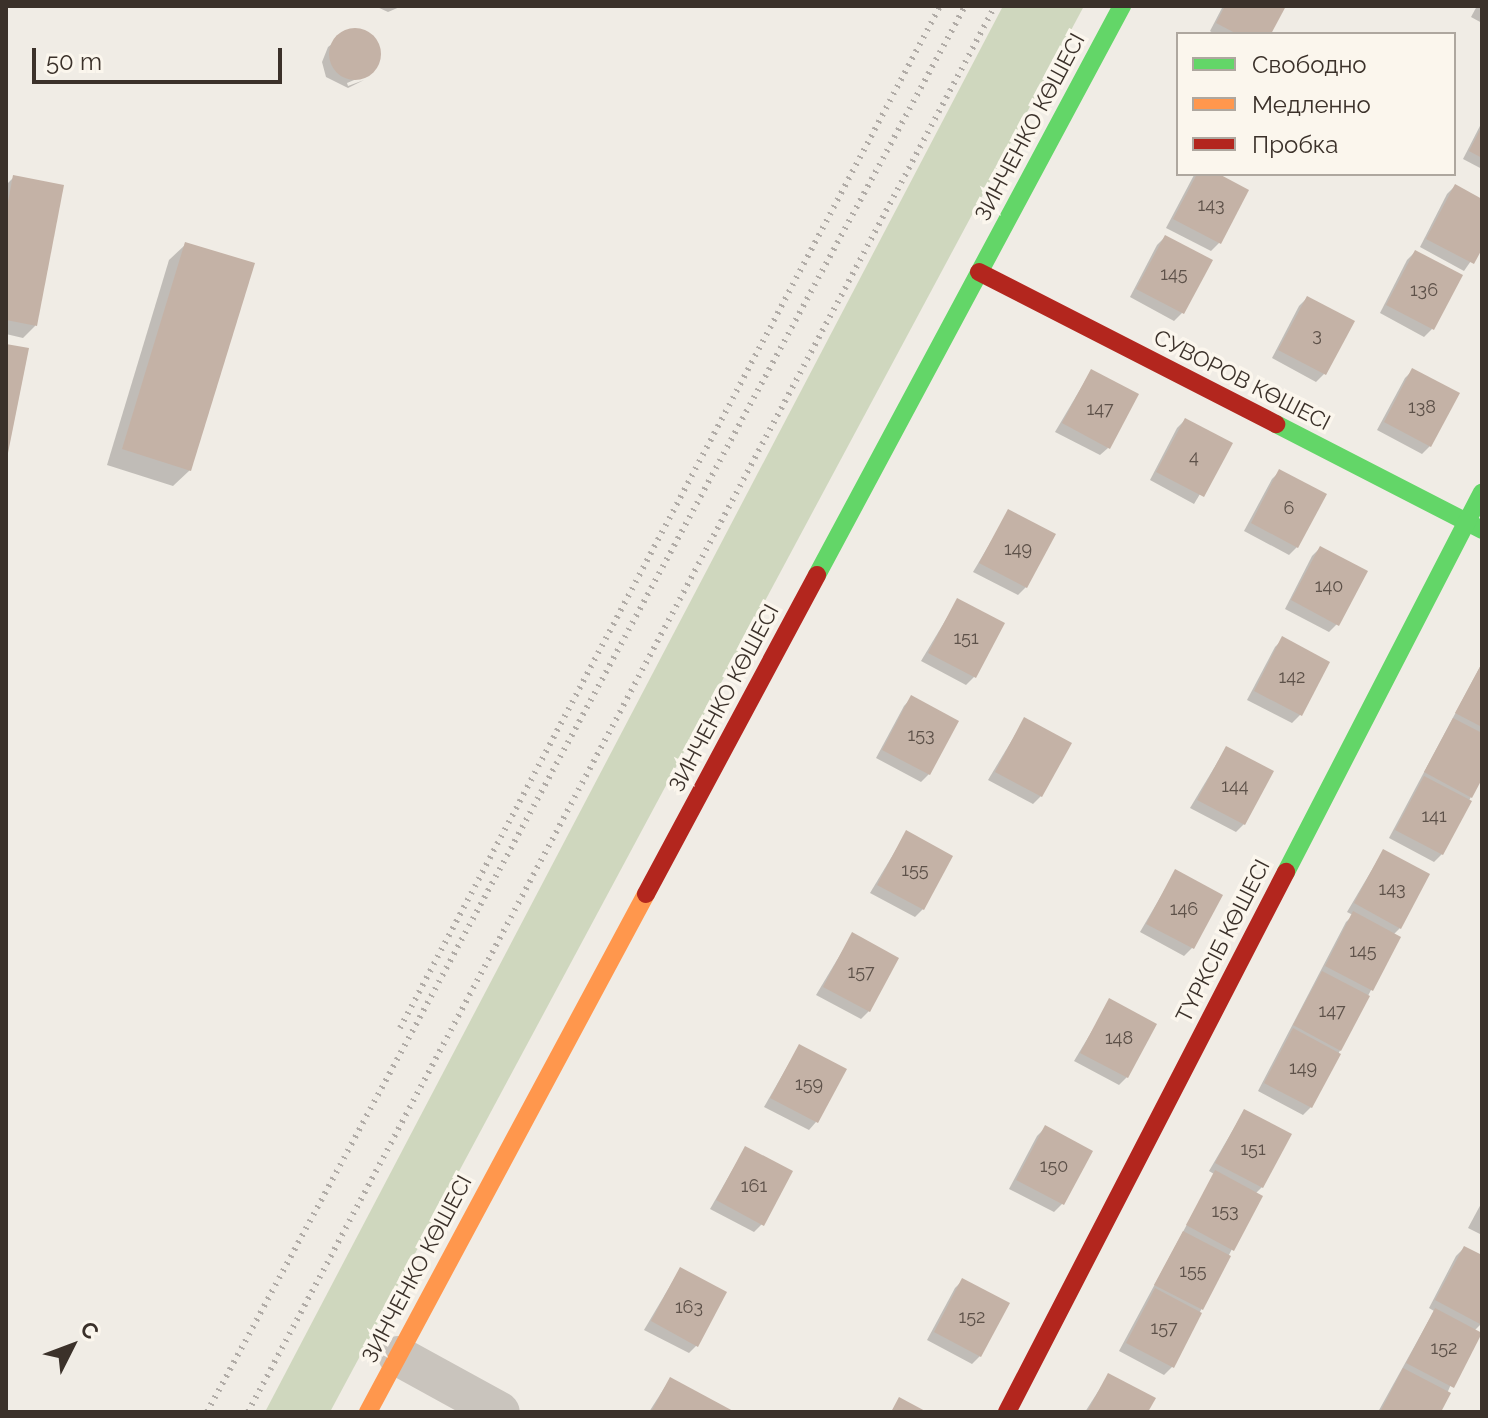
<!DOCTYPE html>
<html>
<head>
<meta charset="utf-8">
<style>
	body { margin:0 }
	#map { position:relative; width:1488px; height:1418px; overflow:hidden; background:#f0ece5; font-family:Raleway,sans-serif }
	div>[style] { position:absolute }
	[style*='--x'] { left:calc(var(--x)*1px); top:calc(var(--y)*1px); width:calc(var(--w)*1px); rotate:calc(var(--a)*1deg) }
	.green>* { inset:0; background:#cfd7be }
	.shadow>* { inset:0; background:#0003 }
	.building>* { inset:0; background:#c4b2a6 }
	.round { border-radius:50% }
	.street>* { height:40px; margin:-20px; padding:0 20px; transform-origin:20px; border-radius:20px; background:#c9c4bd }
	.fast>* { height:18px; margin:-9px; padding:0 9px; transform-origin:9px; border-radius:9px; background:#63d668 }
	.slow>* { height:18px; margin:-9px; padding:0 9px; transform-origin:9px; border-radius:9px; background:#ff974d }
	.jam>* { height:18px; margin:-9px; padding:0 9px; transform-origin:9px; border-radius:9px; background:#b3261e }
	.rail>* { height:6px; margin-top:-3px; transform-origin:0; background:repeating-linear-gradient(90deg,#b1aca7 0 2px,transparent 0 8px) }
	span { translate:-50% -50%; white-space:nowrap; text-align:center; line-height:1.15; -webkit-text-stroke:7px #fbf6ed; paint-order:stroke }
	.number-label { font-size:18px; color:#5d5149 }
	.number-label span { -webkit-text-stroke-width:0 }
	.street-label { font-size:22px; color:#3b312a }
	.frame { position:absolute; inset:0; border:8px solid #3b312a; pointer-events:none }
	.legend { position:absolute; left:1176px; top:32px; width:280px; height:144px; box-sizing:border-box; background:#fbf6ed; border:2px solid #aea79f; margin:0; padding:10px 14px; list-style:none; font-size:24px; color:#3b312a }
	.legend li { display:flex; align-items:center; gap:16px; height:40px }
	.legend b { width:40px; border:2px solid #aea79f }
	.north { position:absolute; left:32px; top:1306px; width:80px; height:80px; -webkit-text-stroke:6px #fbf6ed; paint-order:stroke; rotate:48deg; font-size:22px; font-weight:700; line-height:32px; text-align:center; color:#3b312a }
	.north::after { content:''; display:block; margin:auto; width:28px; height:36px; background:#3b312a; clip-path:polygon(50% 0,100% 100%,50% 72%,0 100%) }
	.scale { position:absolute; left:32px; top:48px; width:250px; height:36px; box-sizing:border-box; border:4px solid #3b312a; border-top:0; padding-left:10px; font-size:24px; line-height:28px; white-space:nowrap; color:#3b312a; -webkit-text-stroke:6px #fbf6ed; paint-order:stroke }
</style>
</head>
<body>
<div id="map">
	<div class="green">
		<i style="clip-path:polygon(1003px 6px,1084px 6px,330px 1412px,265px 1412px)"></i>
	</div>
	<div class="shadow">
		<i style="clip-path:polygon(375px 6px,402px 6px,388px 12px)"></i>
		<i style="clip-path:polygon(1223px 6px,1284px 6px,1269px 34px,1214px 34px,1210px 31px)"></i>
		<i style="clip-path:polygon(1477px 6px,1482px 6px,1482px 23px,1471px 17px)"></i>
		<i style="clip-path:polygon(350px 30px,373px 36px,380px 51px,371px 73px,347px 83px,348px 86px,364px 80px,348px 88px,326px 77px,322px 62px,328px 47px)"></i>
		<i style="clip-path:polygon(1482px 122px,1482px 169px,1463px 159px)"></i>
		<i style="clip-path:polygon(1215px 174px,1247px 191px,1219px 243px,1211px 251px,1166px 228px,1194px 175px)"></i>
		<i style="clip-path:polygon(14px 177px,35px 326px,23px 338px,6px 334px,6px 185px)"></i>
		<i style="clip-path:polygon(1455px 186px,1482px 201px,1482px 245px,1464px 271px,1420px 247px,1447px 194px)"></i>
		<i style="clip-path:polygon(1165px 237px,1182px 313px,1174px 321px,1130px 297px,1157px 245px)"></i>
		<i style="clip-path:polygon(186px 244px,190px 470px,173px 486px,107px 465px,169px 260px)"></i>
		<i style="clip-path:polygon(1415px 252px,1432px 329px,1424px 337px,1380px 313px,1407px 260px)"></i>
		<i style="clip-path:polygon(1307px 298px,1324px 374px,1316px 382px,1272px 358px,1299px 306px)"></i>
		<i style="clip-path:polygon(1413px 370px,1430px 446px,1422px 454px,1377px 430px,1405px 378px)"></i>
		<i style="clip-path:polygon(1091px 371px,1108px 448px,1100px 455px,1055px 432px)"></i>
		<i style="clip-path:polygon(1185px 420px,1230px 444px,1194px 504px,1150px 480px,1177px 428px)"></i>
		<i style="clip-path:polygon(1280px 471px,1297px 547px,1289px 555px,1244px 531px,1272px 479px)"></i>
		<i style="clip-path:polygon(1009px 511px,1026px 587px,1018px 595px,973px 572px)"></i>
		<i style="clip-path:polygon(1320px 548px,1337px 624px,1329px 632px,1285px 609px,1312px 556px)"></i>
		<i style="clip-path:polygon(957px 601px,974px 677px,966px 685px,921px 661px)"></i>
		<i style="clip-path:polygon(1283px 639px,1328px 663px,1300px 715px,1292px 723px,1247px 700px,1275px 647px)"></i>
		<i style="clip-path:polygon(1482px 663px,1482px 775px,1442px 854px,1434px 862px,1389px 838px)"></i>
		<i style="clip-path:polygon(911px 698px,929px 774px,921px 782px,876px 758px,904px 706px)"></i>
		<i style="clip-path:polygon(1024px 720px,1041px 796px,1033px 804px,988px 780px)"></i>
		<i style="clip-path:polygon(1226px 748px,1244px 824px,1236px 832px,1190px 808px)"></i>
		<i style="clip-path:polygon(906px 833px,923px 909px,915px 917px,870px 893px)"></i>
		<i style="clip-path:polygon(1383px 851px,1400px 928px,1393px 935px,1371px 990px,1311px 1107px,1303px 1115px,1258px 1091px,1346px 922px,1353px 915px,1347px 912px)"></i>
		<i style="clip-path:polygon(1175px 872px,1192px 948px,1184px 956px,1140px 932px)"></i>
		<i style="clip-path:polygon(852px 935px,869px 1011px,861px 1019px,816px 995px)"></i>
		<i style="clip-path:polygon(1110px 1001px,1127px 1077px,1119px 1085px,1074px 1061px)"></i>
		<i style="clip-path:polygon(799px 1046px,816px 1122px,809px 1130px,764px 1107px)"></i>
		<i style="clip-path:polygon(1244px 1111px,1262px 1187px,1255px 1194px,1232px 1249px,1172px 1367px,1164px 1375px,1119px 1351px,1214px 1174px,1209px 1171px)"></i>
		<i style="clip-path:polygon(1045px 1128px,1090px 1152px,1062px 1204px,1054px 1212px,1009px 1189px,1037px 1136px)"></i>
		<i style="clip-path:polygon(745px 1148px,762px 1224px,754px 1232px,710px 1209px)"></i>
		<i style="clip-path:polygon(1482px 1202px,1482px 1235px,1468px 1228px)"></i>
		<i style="clip-path:polygon(1464px 1248px,1482px 1258px,1482px 1323px,1474px 1331px,1439px 1412px,1378px 1412px,1434px 1311px,1429px 1308px,1456px 1256px)"></i>
		<i style="clip-path:polygon(680px 1269px,697px 1345px,689px 1353px,644px 1330px)"></i>
		<i style="clip-path:polygon(963px 1280px,980px 1356px,972px 1364px,927px 1340px,955px 1288px)"></i>
		<i style="clip-path:polygon(1108px 1376px,1146px 1412px,1085px 1412px)"></i>
		<i style="clip-path:polygon(670px 1379px,731px 1412px,649px 1412px)"></i>
	</div>
	<div class="building">
		<i style="clip-path:polygon(1225px 6px,1286px 6px,1271px 34px,1237px 34px,1216px 23px)"></i>
		<i class="round" style="left:329px;top:28px;width:52px;height:52px"></i>
		<i style="clip-path:polygon(1482px 126px,1482px 158px,1469px 151px)"></i>
		<i style="clip-path:polygon(1197px 174px,1219px 174px,1249px 190px,1221px 244px,1173px 219px)"></i>
		<i style="clip-path:polygon(13px 175px,64px 185px,37px 326px,6px 320px,6px 213px)"></i>
		<i style="clip-path:polygon(1455px 184px,1482px 199px,1482px 249px,1474px 264px,1426px 239px)"></i>
		<i style="clip-path:polygon(1165px 235px,1213px 260px,1184px 314px,1136px 289px)"></i>
		<i style="clip-path:polygon(185px 242px,255px 263px,191px 471px,122px 449px)"></i>
		<i style="clip-path:polygon(1415px 250px,1463px 275px,1434px 330px,1386px 305px)"></i>
		<i style="clip-path:polygon(1307px 296px,1355px 321px,1326px 375px,1278px 350px)"></i>
		<i style="clip-path:polygon(6px 344px,29px 348px,7px 458px,6px 458px)"></i>
		<i style="clip-path:polygon(1412px 368px,1460px 393px,1431px 447px,1384px 422px)"></i>
		<i style="clip-path:polygon(1091px 369px,1139px 394px,1110px 449px,1062px 423px)"></i>
		<i style="clip-path:polygon(1185px 418px,1233px 443px,1204px 497px,1156px 472px)"></i>
		<i style="clip-path:polygon(1279px 469px,1327px 494px,1298px 548px,1251px 523px)"></i>
		<i style="clip-path:polygon(1008px 509px,1056px 534px,1027px 588px,979px 563px)"></i>
		<i style="clip-path:polygon(1320px 546px,1368px 571px,1339px 626px,1291px 600px)"></i>
		<i style="clip-path:polygon(957px 598px,1005px 623px,976px 678px,928px 653px)"></i>
		<i style="clip-path:polygon(1282px 636px,1330px 662px,1302px 716px,1254px 691px)"></i>
		<i style="clip-path:polygon(1482px 663px,1482px 727px,1455px 713px)"></i>
		<i style="clip-path:polygon(911px 695px,959px 721px,930px 775px,882px 750px)"></i>
		<i style="clip-path:polygon(1024px 717px,1072px 743px,1042px 797px,995px 772px)"></i>
		<i style="clip-path:polygon(1453px 718px,1482px 733px,1482px 779px,1472px 798px,1424px 772px)"></i>
		<i style="clip-path:polygon(1226px 746px,1274px 771px,1245px 825px,1197px 800px)"></i>
		<i style="clip-path:polygon(1424px 776px,1472px 801px,1443px 855px,1395px 830px)"></i>
		<i style="clip-path:polygon(906px 830px,953px 856px,924px 910px,877px 885px)"></i>
		<i style="clip-path:polygon(1383px 849px,1430px 874px,1401px 929px,1354px 903px)"></i>
		<i style="clip-path:polygon(1175px 869px,1223px 895px,1194px 949px,1146px 924px)"></i>
		<i style="clip-path:polygon(1353px 911px,1401px 937px,1373px 991px,1325px 966px)"></i>
		<i style="clip-path:polygon(852px 932px,899px 958px,870px 1012px,823px 987px)"></i>
		<i style="clip-path:polygon(1322px 971px,1370px 996px,1341px 1051px,1293px 1025px)"></i>
		<i style="clip-path:polygon(1109px 998px,1157px 1024px,1128px 1078px,1080px 1053px)"></i>
		<i style="clip-path:polygon(1293px 1028px,1341px 1054px,1312px 1108px,1264px 1083px)"></i>
		<i style="clip-path:polygon(799px 1044px,847px 1069px,818px 1123px,770px 1098px)"></i>
		<i style="clip-path:polygon(1244px 1109px,1292px 1134px,1263px 1188px,1215px 1163px)"></i>
		<i style="clip-path:polygon(1045px 1125px,1093px 1151px,1064px 1205px,1016px 1180px)"></i>
		<i style="clip-path:polygon(745px 1146px,793px 1171px,764px 1226px,716px 1200px)"></i>
		<i style="clip-path:polygon(1215px 1170px,1263px 1196px,1234px 1251px,1186px 1225px)"></i>
		<i style="clip-path:polygon(1183px 1231px,1231px 1256px,1203px 1310px,1154px 1285px)"></i>
		<i style="clip-path:polygon(1464px 1246px,1482px 1255px,1482px 1325px,1435px 1300px)"></i>
		<i style="clip-path:polygon(680px 1267px,727px 1292px,698px 1347px,651px 1321px)"></i>
		<i style="clip-path:polygon(962px 1278px,1010px 1303px,981px 1357px,934px 1332px)"></i>
		<i style="clip-path:polygon(1155px 1288px,1202px 1313px,1174px 1368px,1126px 1343px)"></i>
		<i style="clip-path:polygon(1435px 1308px,1482px 1333px,1454px 1388px,1406px 1363px)"></i>
		<i style="clip-path:polygon(1403px 1368px,1451px 1393px,1441px 1412px,1380px 1412px)"></i>
		<i style="clip-path:polygon(1108px 1373px,1156px 1398px,1148px 1412px,1087px 1412px)"></i>
		<i style="clip-path:polygon(670px 1377px,735px 1412px,651px 1412px)"></i>
		<i style="clip-path:polygon(899px 1397px,927px 1412px,891px 1412px)"></i>
	</div>
	<div class="street">
		<i style="--x:398;--y:1356;--w:116;--a:28.8"></i>
	</div>
	<div class="fast">
		<i style="--x:1276;--y:424;--w:232;--a:27.2"></i>
		<i style="--x:817;--y:575;--w:646;--a:-61.81"></i>
		<i style="--x:1286;--y:872;--w:427;--a:-62.7"></i>
	</div>
	<div class="slow">
		<i style="--x:368;--y:1412;--w:588;--a:-61.78"></i>
	</div>
	<div class="jam">
		<i style="--x:979;--y:272;--w:334;--a:27.1"></i>
		<i style="--x:646;--y:894;--w:362;--a:-61.8"></i>
		<i style="--x:1007;--y:1412;--w:608;--a:-62.68"></i>
	</div>
	<div class="rail">
		<i style="--x:400;--y:1028;--w:1156;--a:-62.15"></i>
		<i style="--x:207;--y:1412;--w:1597;--a:-61.67"></i>
		<i style="--x:248;--y:1412;--w:1592;--a:-62.02"></i>
	</div>
	<div class="number-label">
		<span style="left:1211px;top:205px">143</span>
		<span style="left:1174px;top:274px">145</span>
		<span style="left:1424px;top:290px">136</span>
		<span style="left:1317px;top:335px">3</span>
		<span style="left:1422px;top:407px">138</span>
		<span style="left:1100px;top:409px">147</span>
		<span style="left:1194px;top:457px">4</span>
		<span style="left:1289px;top:508px">6</span>
		<span style="left:1018px;top:549px">149</span>
		<span style="left:1329px;top:586px">140</span>
		<span style="left:966px;top:638px">151</span>
		<span style="left:1292px;top:677px">142</span>
		<span style="left:921px;top:735px">153</span>
		<span style="left:1235px;top:786px">144</span>
		<span style="left:1434px;top:816px">141</span>
		<span style="left:915px;top:870px">155</span>
		<span style="left:1392px;top:889px">143</span>
		<span style="left:1184px;top:909px">146</span>
		<span style="left:1363px;top:951px">145</span>
		<span style="left:861px;top:972px">157</span>
		<span style="left:1332px;top:1011px">147</span>
		<span style="left:1119px;top:1038px">148</span>
		<span style="left:1303px;top:1068px">149</span>
		<span style="left:809px;top:1084px">159</span>
		<span style="left:1253px;top:1149px">151</span>
		<span style="left:1054px;top:1166px">150</span>
		<span style="left:754px;top:1186px">161</span>
		<span style="left:1225px;top:1211px">153</span>
		<span style="left:1193px;top:1271px">155</span>
		<span style="left:689px;top:1307px">163</span>
		<span style="left:972px;top:1317px">152</span>
		<span style="left:1164px;top:1328px">157</span>
		<span style="left:1444px;top:1348px">152</span>
	</div>
	<div class="street-label">
		<span style="left:1030px;top:127px;rotate:-62deg">ЗИНЧЕНКО КӨШЕСІ</span>
		<span style="left:1242px;top:380px;rotate:27deg">СУВОРОВ КӨШЕСІ</span>
		<span style="left:724px;top:698px;rotate:-62deg">ЗИНЧЕНКО КӨШЕСІ</span>
		<span style="left:1223px;top:941px;rotate:-63deg">ТҮРКСІБ КӨШЕСІ</span>
		<span style="left:417px;top:1269px;rotate:-62deg">ЗИНЧЕНКО КӨШЕСІ</span>
	</div>
	<div class="frame"></div>
	<ul class="legend">
	<li><b style="height:10px;background:#63d668"></b>Свободно</li>
	<li><b style="height:10px;background:#ff974d"></b>Медленно</li>
	<li><b style="height:10px;background:#b3261e"></b>Пробка</li>
	</ul>
	<div class="north">С</div>
	<div class="scale">50 m</div>
</div>
</body>
</html>
